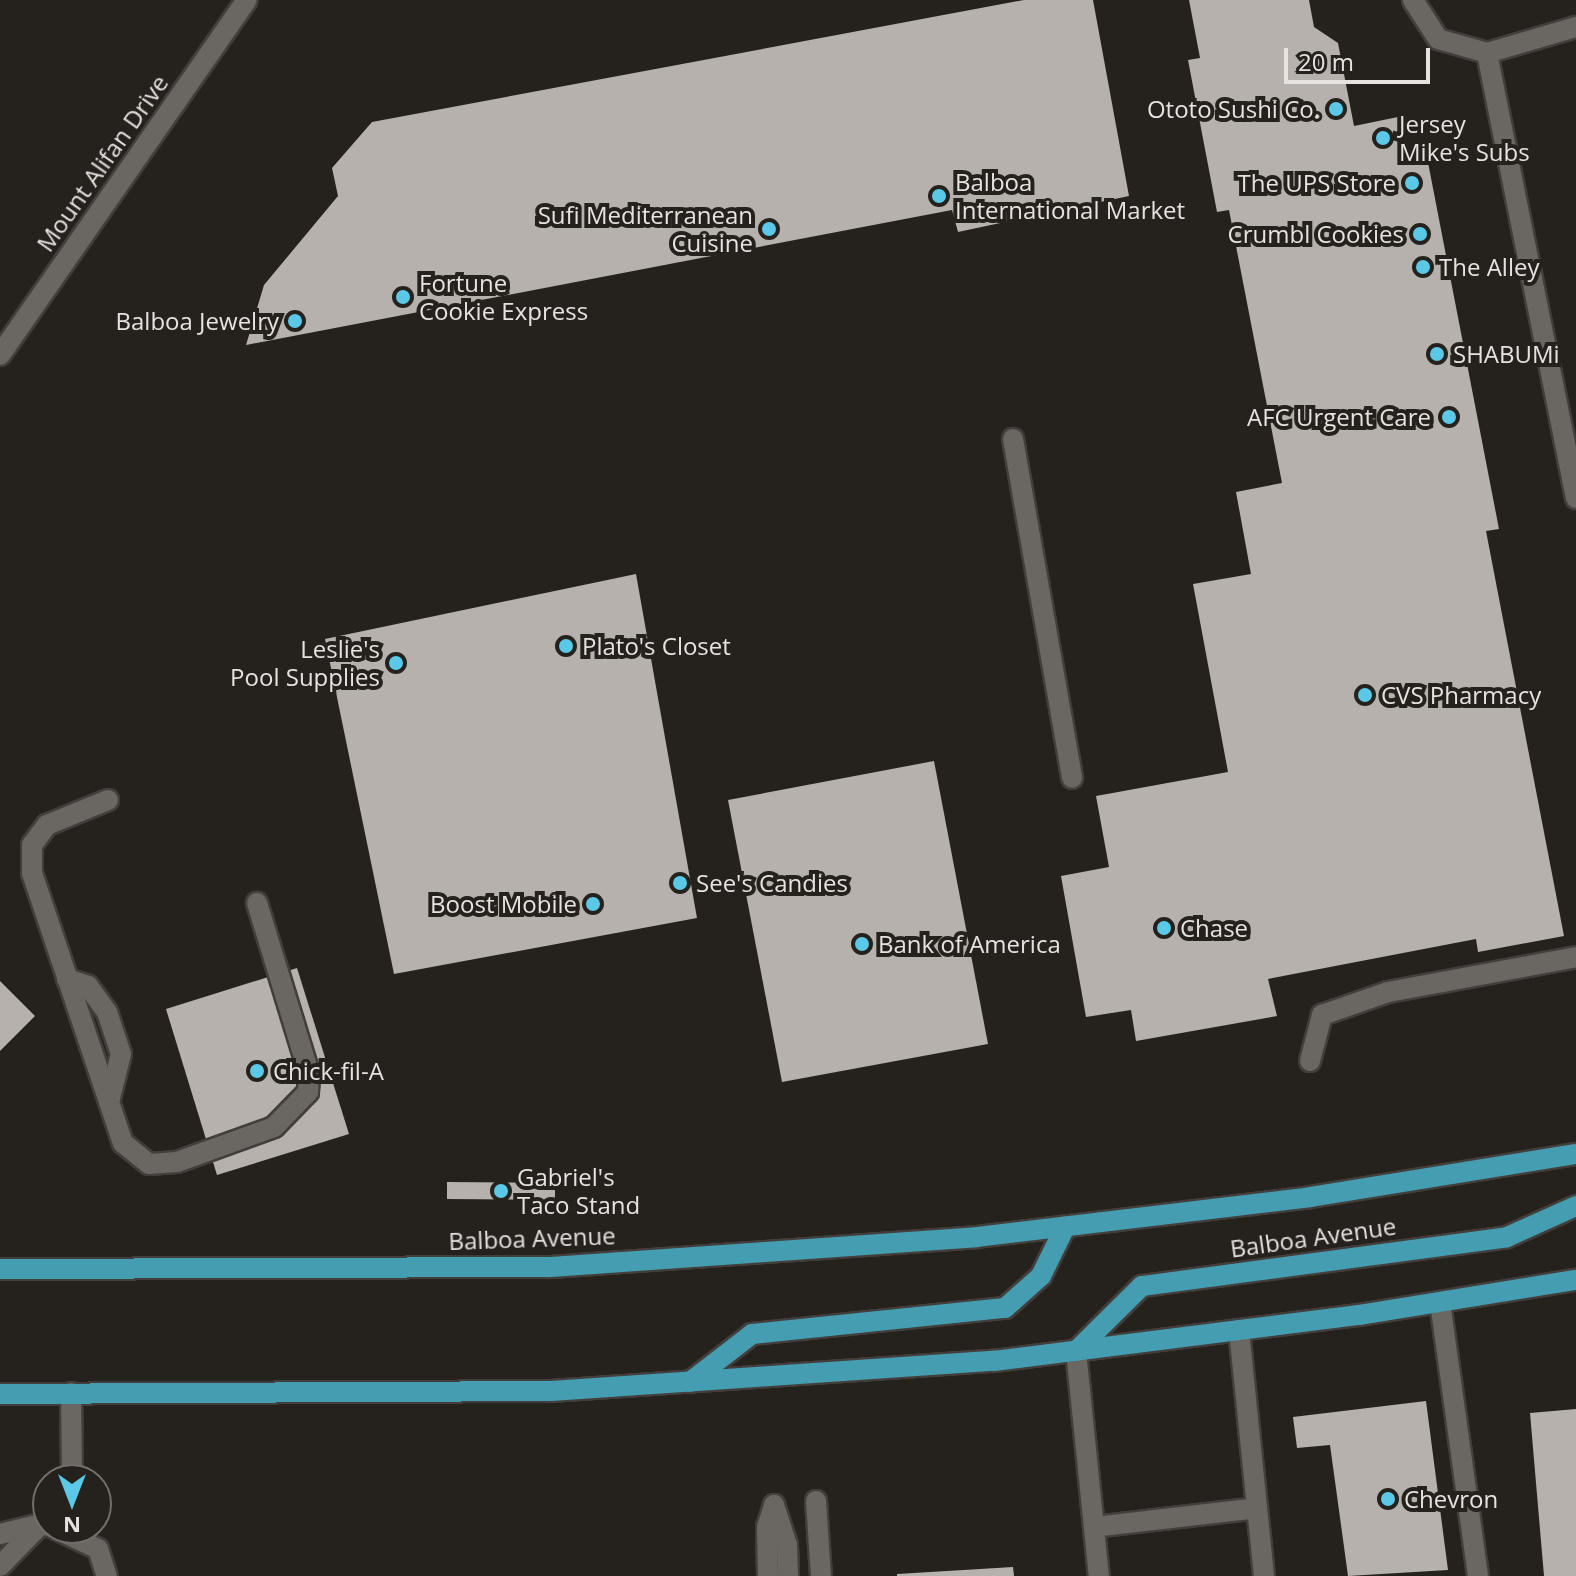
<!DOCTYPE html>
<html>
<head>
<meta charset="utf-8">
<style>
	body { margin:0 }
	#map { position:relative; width:1576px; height:1576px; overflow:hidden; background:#25211d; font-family:"Open Sans",sans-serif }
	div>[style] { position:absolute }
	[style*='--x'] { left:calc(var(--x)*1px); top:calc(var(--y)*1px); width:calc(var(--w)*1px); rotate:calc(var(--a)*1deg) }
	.building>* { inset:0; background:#b6b1ac }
	.roads { filter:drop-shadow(2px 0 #423e3b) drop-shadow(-2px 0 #423e3b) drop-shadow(0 2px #423e3b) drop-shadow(0 -2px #423e3b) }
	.lane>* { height:20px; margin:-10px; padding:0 10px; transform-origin:10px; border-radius:10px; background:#6a6661 }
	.secondary>* { height:20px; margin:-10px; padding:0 10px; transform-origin:10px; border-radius:10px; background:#6a6661 }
	.primary>* { height:20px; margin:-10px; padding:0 10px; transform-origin:10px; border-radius:10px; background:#459db1 }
	.dots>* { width:22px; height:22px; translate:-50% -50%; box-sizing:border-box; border:4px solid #25211d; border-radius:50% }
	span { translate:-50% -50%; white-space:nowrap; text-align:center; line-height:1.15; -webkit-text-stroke:8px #25211d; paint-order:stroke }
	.poi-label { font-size:24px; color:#e5e2e0 }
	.right { translate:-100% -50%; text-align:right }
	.left { translate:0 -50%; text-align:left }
	.street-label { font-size:24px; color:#e5e2e0 }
	.north { position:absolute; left:32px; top:1464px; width:80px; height:80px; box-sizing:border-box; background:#25211d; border:2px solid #726e6b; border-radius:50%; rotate:180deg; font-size:22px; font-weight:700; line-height:32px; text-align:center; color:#e5e2e0 }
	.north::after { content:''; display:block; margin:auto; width:28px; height:36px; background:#5ac8e6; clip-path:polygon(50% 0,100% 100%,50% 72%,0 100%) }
	.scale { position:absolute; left:1284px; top:48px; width:146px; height:36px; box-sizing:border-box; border:4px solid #e5e2e0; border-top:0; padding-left:10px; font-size:24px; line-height:28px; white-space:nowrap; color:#e5e2e0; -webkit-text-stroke:6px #25211d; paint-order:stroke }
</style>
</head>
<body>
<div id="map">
	<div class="building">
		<i style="clip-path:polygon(1024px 0,1093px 0,1129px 196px,958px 232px,952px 210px,246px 345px,264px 285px,338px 196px,332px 168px,372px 122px)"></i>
		<i style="clip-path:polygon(1189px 0,1309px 0,1314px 27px,1338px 43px,1354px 126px,1398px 117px,1405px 157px,1426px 152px,1499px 529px,1486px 531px,1564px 936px,1478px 952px,1476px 939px,1268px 979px,1277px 1016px,1136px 1041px,1131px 1010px,1086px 1017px,1061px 876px,1109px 867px,1096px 796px,1228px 772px,1193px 584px,1251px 574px,1236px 492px,1282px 483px,1229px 210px,1217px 212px,1188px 60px,1200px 58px)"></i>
		<i style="clip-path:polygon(636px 574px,697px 918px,394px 974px,325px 639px)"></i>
		<i style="clip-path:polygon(934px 761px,988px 1044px,782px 1082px,728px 800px)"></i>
		<i style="clip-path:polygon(297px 968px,349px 1134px,217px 1175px,166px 1009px)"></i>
		<i style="clip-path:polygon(0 981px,35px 1016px,0 1051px)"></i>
		<i style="clip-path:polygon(447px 1182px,555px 1183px,555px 1200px,447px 1199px)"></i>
		<i style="clip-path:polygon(1426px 1401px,1448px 1570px,1348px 1576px,1330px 1445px,1297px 1448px,1293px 1417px)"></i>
		<i style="clip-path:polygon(1576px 1409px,1576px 1576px,1544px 1576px,1530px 1413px)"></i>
		<i style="clip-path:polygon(1013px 1567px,1014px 1576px,897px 1576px,897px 1574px)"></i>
	</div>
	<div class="roads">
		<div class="lane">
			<i style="--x:1413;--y:0;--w:46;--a:57.3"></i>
			<i style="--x:1438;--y:39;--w:51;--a:15.9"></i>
			<i style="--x:1487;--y:53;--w:93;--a:-16.3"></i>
			<i style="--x:1487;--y:53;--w:454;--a:78.7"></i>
			<i style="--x:1013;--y:439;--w:344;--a:80.1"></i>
			<i style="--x:108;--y:800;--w:66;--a:157.7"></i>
			<i style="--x:47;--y:825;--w:25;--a:127"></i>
			<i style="--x:32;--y:845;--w:28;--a:90"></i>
			<i style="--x:32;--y:873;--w:285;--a:71.4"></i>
			<i style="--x:123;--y:1143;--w:33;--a:39"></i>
			<i style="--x:149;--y:1164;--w:28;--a:-4"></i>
			<i style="--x:177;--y:1162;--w:103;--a:-19.8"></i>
			<i style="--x:274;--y:1127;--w:49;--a:-45.8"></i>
			<i style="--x:308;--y:1092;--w:19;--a:-87"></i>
			<i style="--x:309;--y:1073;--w:178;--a:-107"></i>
			<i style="--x:67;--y:979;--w:22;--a:18"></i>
			<i style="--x:88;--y:986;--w:32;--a:54"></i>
			<i style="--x:107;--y:1012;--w:44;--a:71.6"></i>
			<i style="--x:121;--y:1054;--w:49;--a:104"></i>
			<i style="--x:1310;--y:1061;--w:48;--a:-75.4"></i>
			<i style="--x:1322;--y:1015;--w:70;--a:-19.2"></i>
			<i style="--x:1388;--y:992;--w:191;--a:-10.5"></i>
			<i style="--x:1440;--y:1302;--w:277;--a:82.1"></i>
			<i style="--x:1239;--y:1330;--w:247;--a:84.2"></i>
			<i style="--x:1076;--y:1351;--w:226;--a:84.2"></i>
			<i style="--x:71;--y:1393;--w:87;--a:89.3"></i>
			<i style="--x:816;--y:1501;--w:75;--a:86.2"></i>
			<i style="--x:774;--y:1505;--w:42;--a:72"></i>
			<i style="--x:787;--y:1545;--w:31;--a:88"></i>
			<i style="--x:1094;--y:1527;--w:164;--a:-6.6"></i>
			<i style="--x:54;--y:1528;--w:49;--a:25.5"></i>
			<i style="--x:98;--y:1549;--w:28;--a:72"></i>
			<i style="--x:0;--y:1534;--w:41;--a:-14"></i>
			<i style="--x:0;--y:1566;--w:59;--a:-45.7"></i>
			<i style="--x:41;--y:1524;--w:7;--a:16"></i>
			<i style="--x:768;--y:1576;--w:49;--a:-91.2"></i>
			<i style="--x:767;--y:1527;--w:23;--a:-72"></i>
		</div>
		<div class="secondary">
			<i style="--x:0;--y:355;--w:432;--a:-55.2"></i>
		</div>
		<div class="primary">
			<i style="--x:0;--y:1269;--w:550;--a:-0.21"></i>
			<i style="--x:550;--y:1267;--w:428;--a:-4"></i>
			<i style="--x:977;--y:1237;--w:335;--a:-6.8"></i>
			<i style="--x:1310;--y:1197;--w:269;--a:-9.2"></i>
			<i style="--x:1076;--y:1351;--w:93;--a:-44.6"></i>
			<i style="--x:1142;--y:1286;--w:368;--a:-7.6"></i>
			<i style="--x:1507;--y:1237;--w:76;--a:-24.2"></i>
			<i style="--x:690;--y:1382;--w:78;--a:-37.7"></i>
			<i style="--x:752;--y:1334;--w:254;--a:-5.9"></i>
			<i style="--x:1005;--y:1308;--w:48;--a:-41.6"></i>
			<i style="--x:1041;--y:1276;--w:55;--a:-63.9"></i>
			<i style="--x:0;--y:1394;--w:550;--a:-0.31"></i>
			<i style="--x:550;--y:1391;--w:445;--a:-3.9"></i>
			<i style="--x:994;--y:1361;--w:368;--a:-7.2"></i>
			<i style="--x:1359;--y:1315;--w:220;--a:-9.2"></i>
		</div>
	</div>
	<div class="dots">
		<i style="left:1336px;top:109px;background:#5ac8e6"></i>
		<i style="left:1383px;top:138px;background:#5ac8e6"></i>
		<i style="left:1412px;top:183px;background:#5ac8e6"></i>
		<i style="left:939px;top:196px;background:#5ac8e6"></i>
		<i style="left:769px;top:229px;background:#5ac8e6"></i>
		<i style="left:1420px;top:234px;background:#5ac8e6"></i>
		<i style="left:1423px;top:267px;background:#5ac8e6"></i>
		<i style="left:403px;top:297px;background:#5ac8e6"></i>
		<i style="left:295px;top:321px;background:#5ac8e6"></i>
		<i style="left:1437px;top:354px;background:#5ac8e6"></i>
		<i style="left:1449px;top:417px;background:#5ac8e6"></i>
		<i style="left:566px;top:646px;background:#5ac8e6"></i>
		<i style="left:396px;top:663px;background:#5ac8e6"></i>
		<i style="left:1365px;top:695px;background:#5ac8e6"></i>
		<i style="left:680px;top:883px;background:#5ac8e6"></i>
		<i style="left:593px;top:904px;background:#5ac8e6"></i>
		<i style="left:1164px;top:928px;background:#5ac8e6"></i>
		<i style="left:862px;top:944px;background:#5ac8e6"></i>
		<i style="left:257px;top:1071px;background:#5ac8e6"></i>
		<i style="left:501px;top:1191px;background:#5ac8e6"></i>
		<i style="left:1388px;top:1499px;background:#5ac8e6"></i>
	</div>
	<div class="poi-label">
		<span class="right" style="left:1320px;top:109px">Ototo Sushi Co.</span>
		<span class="left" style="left:1399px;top:138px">Jersey<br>Mike's Subs</span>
		<span class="left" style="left:955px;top:196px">Balboa<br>International Market</span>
		<span class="right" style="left:1396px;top:183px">The UPS Store</span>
		<span class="right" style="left:753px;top:229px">Sufi Mediterranean<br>Cuisine</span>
		<span class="right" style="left:1404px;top:234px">Crumbl Cookies</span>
		<span class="left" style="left:1439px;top:267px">The Alley</span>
		<span class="left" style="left:419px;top:297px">Fortune<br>Cookie Express</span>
		<span class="right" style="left:279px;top:321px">Balboa Jewelry</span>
		<span class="left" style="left:1453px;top:354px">SHABUMi</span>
		<span class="right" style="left:1431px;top:417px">AFC Urgent Care</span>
		<span class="left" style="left:582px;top:646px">Plato's Closet</span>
		<span class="right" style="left:380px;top:663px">Leslie's<br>Pool Supplies</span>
		<span class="left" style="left:1381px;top:695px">CVS Pharmacy</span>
		<span class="left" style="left:696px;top:883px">See's Candies</span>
		<span class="right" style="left:577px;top:904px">Boost Mobile</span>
		<span class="left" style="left:1180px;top:928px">Chase</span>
		<span class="left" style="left:878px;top:944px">Bank of America</span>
		<span class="left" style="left:273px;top:1071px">Chick-fil-A</span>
		<span class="left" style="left:517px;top:1191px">Gabriel's<br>Taco Stand</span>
		<span class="left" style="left:1404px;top:1499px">Chevron</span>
	</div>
	<div class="street-label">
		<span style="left:102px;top:163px;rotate:-55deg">Mount Alifan Drive</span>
		<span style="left:1313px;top:1237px;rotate:-8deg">Balboa Avenue</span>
		<span style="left:532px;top:1238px;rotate:-2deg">Balboa Avenue</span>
	</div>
	<div class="north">N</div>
	<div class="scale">20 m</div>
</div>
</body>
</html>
